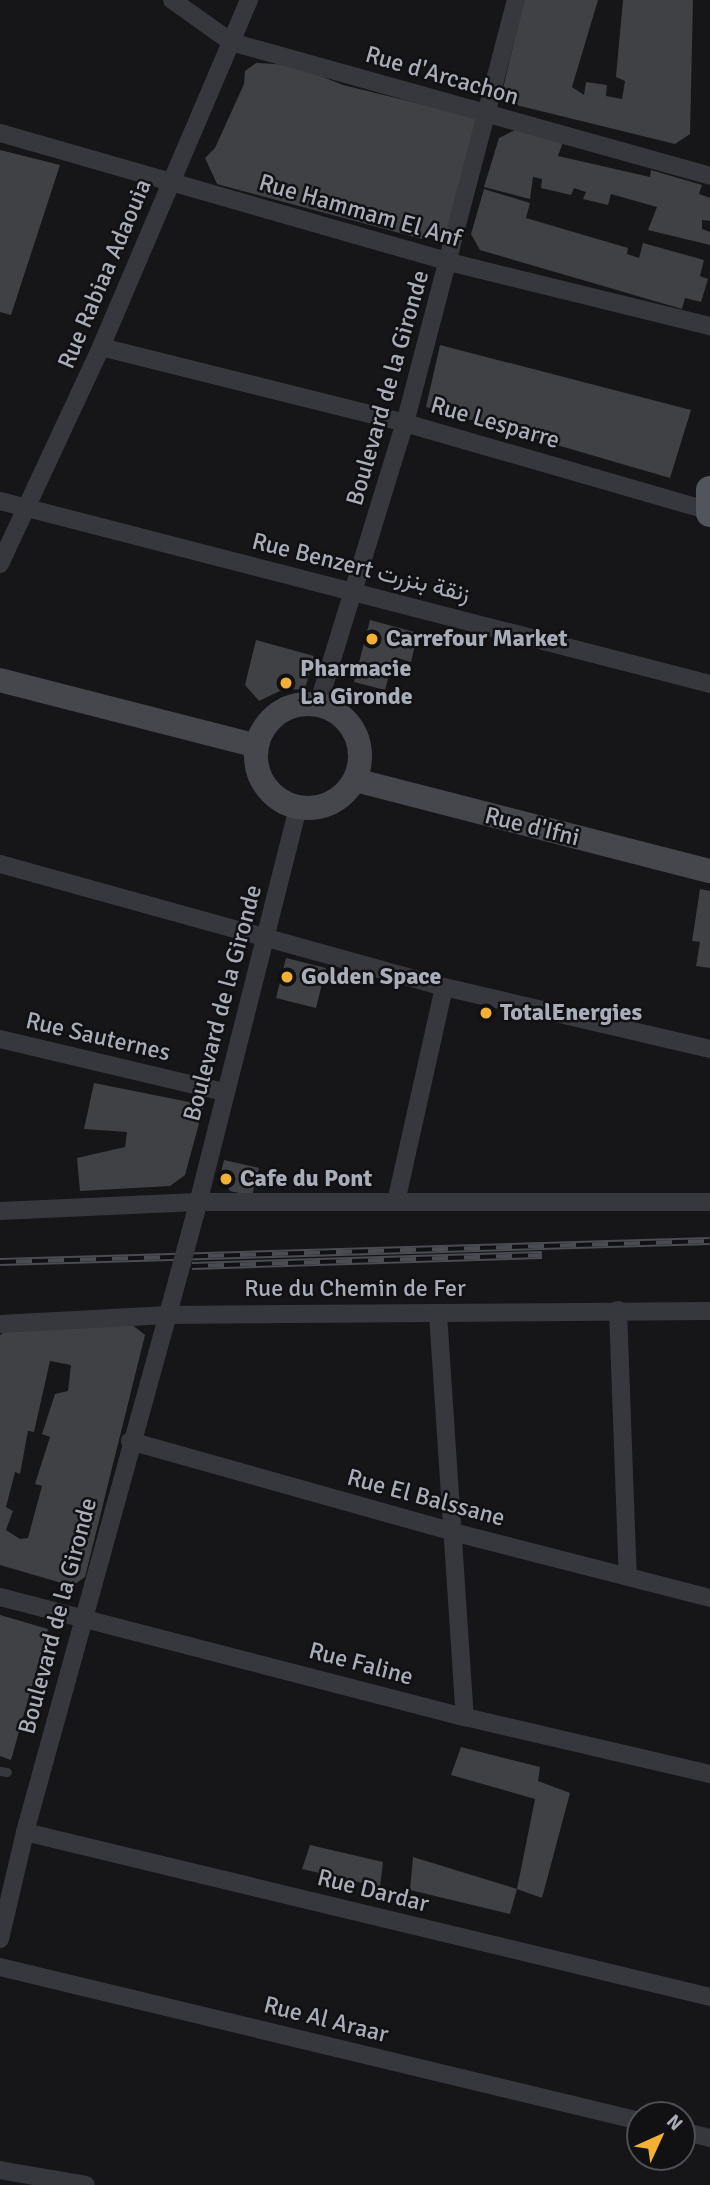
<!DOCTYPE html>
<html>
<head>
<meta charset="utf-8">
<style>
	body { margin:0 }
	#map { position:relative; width:710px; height:2185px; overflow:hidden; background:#161618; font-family:Signika,Vazirmatn,sans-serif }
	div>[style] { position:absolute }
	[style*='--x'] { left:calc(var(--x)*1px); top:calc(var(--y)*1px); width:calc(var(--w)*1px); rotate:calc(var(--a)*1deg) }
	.building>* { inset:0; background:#404145 }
	.lane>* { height:9px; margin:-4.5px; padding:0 4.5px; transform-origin:4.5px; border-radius:4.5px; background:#37383d }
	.street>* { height:18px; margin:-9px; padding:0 9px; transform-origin:9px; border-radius:9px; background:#37383d }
	.secondary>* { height:24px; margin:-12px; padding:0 12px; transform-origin:12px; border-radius:12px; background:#45474d }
	.secondary>.ring { margin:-12px; padding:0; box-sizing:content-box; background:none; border:24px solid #45474d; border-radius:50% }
	.primary>* { height:28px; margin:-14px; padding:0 14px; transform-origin:14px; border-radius:14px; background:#53555c }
	.rail>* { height:8px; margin-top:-4px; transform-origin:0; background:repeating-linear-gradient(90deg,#111113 0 16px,#4a4c52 0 32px); box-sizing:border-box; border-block:2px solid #4a4c52 }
	.street-bridge>* { height:18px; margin:-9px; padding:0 9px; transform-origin:9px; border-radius:9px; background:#37383d }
	.dots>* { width:19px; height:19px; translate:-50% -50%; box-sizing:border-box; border:4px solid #111113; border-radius:50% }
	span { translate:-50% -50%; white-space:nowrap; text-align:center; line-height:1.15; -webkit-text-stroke:5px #111113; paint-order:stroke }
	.street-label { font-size:24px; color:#a8adb8 }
	.poi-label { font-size:24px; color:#a8adb8; font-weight:700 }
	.left { translate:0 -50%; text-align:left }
	.north { position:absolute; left:626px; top:2101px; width:70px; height:70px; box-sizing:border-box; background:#111113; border:2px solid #4d4f55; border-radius:50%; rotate:45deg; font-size:19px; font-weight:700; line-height:28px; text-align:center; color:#a8adb8 }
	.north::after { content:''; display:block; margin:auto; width:24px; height:32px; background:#f2b134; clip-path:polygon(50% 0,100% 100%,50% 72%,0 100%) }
</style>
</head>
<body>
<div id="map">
	<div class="building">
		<i style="clip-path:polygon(524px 0,598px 0,572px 87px,584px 95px,586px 82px,607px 85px,606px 96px,622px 99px,625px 81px,616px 77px,623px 0,693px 0,690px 134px,675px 144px,500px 101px)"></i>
		<i style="clip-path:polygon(256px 63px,293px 65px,343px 85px,486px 120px,456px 232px,422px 239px,217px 184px,205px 158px,215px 148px,244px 84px,245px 71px)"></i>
		<i style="clip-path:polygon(519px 128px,563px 142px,558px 156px,650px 177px,651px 170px,702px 185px,699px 194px,710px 198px,710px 221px,702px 220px,702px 229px,710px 232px,710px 245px,648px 230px,657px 207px,611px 194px,608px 205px,583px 199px,586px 192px,574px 188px,571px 195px,541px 188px,542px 179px,533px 177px,530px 199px,484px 187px,499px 138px)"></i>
		<i style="clip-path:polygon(0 150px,60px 165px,11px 315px,0 312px)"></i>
		<i style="clip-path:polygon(484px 189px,530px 203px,526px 218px,628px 248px,627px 254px,639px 258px,643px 243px,704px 260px,700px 276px,708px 279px,701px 302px,685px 298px,682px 309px,480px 250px,471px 234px)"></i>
		<i style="clip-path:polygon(440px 345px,691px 410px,670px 478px,426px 407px)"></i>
		<i style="clip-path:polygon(370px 620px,418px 633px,411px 662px,394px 657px,385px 690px,354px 682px)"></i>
		<i style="clip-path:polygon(256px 640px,314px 656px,305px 689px,282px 690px,259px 701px,245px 685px)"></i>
		<i style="clip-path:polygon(700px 889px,710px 891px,710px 968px,696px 966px,700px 942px,692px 941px)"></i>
		<i style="clip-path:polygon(286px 958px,326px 968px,316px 1008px,276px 998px)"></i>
		<i style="clip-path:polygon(94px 1083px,204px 1105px,185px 1175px,170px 1186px,80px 1191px,77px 1158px,125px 1147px,127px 1132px,84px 1129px)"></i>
		<i style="clip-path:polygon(224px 1160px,259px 1168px,252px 1196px,230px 1191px,220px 1177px)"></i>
		<i style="clip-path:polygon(evenodd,131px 1324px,145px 1335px,85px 1577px,72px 1586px,0 1565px,0 1335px,9px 1329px,131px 1324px,50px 1361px,71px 1365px,68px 1391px,55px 1394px,42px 1434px,50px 1437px,35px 1484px,42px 1486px,28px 1538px,20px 1539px,6px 1530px,13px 1511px,6px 1507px,15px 1472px,20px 1474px,28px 1431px,34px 1432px,50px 1361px)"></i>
		<i style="clip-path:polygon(0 1615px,48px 1629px,11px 1760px,0 1756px)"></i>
		<i style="clip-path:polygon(461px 1747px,540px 1767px,538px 1781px,570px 1793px,542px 1898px,517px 1889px,535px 1799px,451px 1775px)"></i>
		<i style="clip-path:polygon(310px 1845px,383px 1862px,380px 1887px,302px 1869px)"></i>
		<i style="clip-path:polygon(413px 1857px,517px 1889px,510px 1914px,410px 1890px)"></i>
	</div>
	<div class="lane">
		<i style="--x:0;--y:1771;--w:7;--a:8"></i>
	</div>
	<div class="street">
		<i style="--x:172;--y:0;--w:72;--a:35.4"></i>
		<i style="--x:231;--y:42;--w:497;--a:15.6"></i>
		<i style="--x:0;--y:133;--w:467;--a:16"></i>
		<i style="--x:449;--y:262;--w:269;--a:13.8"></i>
		<i style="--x:101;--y:347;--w:313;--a:14"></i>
		<i style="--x:405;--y:423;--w:317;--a:16.1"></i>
		<i style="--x:0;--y:501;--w:733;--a:14.45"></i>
		<i style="--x:0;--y:564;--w:239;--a:-65"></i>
		<i style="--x:101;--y:347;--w:377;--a:-66.9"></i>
		<i style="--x:318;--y:705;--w:295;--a:-72.9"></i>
		<i style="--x:405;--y:423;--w:437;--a:-75.3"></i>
		<i style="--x:0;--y:864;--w:461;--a:15.5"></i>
		<i style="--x:444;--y:987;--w:273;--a:13.1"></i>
		<i style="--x:0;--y:1039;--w:231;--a:13.3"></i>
		<i style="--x:396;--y:1202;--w:220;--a:-77.4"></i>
		<i style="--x:0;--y:1211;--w:197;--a:-2.6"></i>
		<i style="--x:197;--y:1202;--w:513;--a:0"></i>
		<i style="--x:196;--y:1211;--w:416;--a:-75.8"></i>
		<i style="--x:618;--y:1310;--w:267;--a:87.9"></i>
		<i style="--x:438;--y:1314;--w:404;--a:86.2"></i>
		<i style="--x:0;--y:1324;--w:168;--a:-3.1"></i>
		<i style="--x:168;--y:1315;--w:542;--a:-0.42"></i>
		<i style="--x:130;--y:1441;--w:336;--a:15.7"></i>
		<i style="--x:453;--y:1532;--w:265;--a:14.4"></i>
		<i style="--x:0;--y:1597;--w:480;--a:14.5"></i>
		<i style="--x:465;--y:1717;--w:252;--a:13.1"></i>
		<i style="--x:25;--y:1832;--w:705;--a:13.54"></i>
		<i style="--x:0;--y:1939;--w:110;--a:-76.8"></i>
		<i style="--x:25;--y:1832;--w:545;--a:-74.56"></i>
		<i style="--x:0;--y:1967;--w:658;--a:13.53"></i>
		<i style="--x:682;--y:2131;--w:29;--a:14"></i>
		<i style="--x:0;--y:2170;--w:87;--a:9.9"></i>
	</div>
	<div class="secondary">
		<i style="--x:0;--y:680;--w:265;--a:14.4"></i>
		<i class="ring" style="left:256px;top:704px;width:80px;height:80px"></i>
		<i style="--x:355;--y:780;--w:366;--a:14.4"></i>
	</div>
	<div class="primary">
		<i style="--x:710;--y:490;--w:23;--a:90"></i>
	</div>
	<div class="rail">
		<i style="--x:0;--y:1262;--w:710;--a:-1.69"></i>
		<i style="--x:192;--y:1266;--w:350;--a:-1.8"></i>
	</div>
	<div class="street-bridge">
		<i style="--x:170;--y:1307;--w:99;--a:-74.8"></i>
	</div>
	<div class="dots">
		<i style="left:372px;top:639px;background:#f2b134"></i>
		<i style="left:286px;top:683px;background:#f2b134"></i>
		<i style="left:287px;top:977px;background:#f2b134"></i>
		<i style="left:486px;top:1013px;background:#f2b134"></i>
		<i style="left:226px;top:1179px;background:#f2b134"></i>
	</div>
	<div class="street-label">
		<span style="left:442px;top:76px;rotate:16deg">Rue d'Arcachon</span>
		<span style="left:360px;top:211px;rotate:16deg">Rue Hammam El Anf</span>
		<span style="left:105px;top:274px;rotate:-67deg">Rue Rabiaa Adaouia</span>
		<span style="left:388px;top:388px;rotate:-74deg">Boulevard de la Gironde</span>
		<span style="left:495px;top:423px;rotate:16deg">Rue Lesparre</span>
		<span style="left:361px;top:568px;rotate:14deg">Rue Benzert زنقة بنزرت</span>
		<span style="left:532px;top:827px;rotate:14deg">Rue d'Ifni</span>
		<span style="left:223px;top:1003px;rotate:-75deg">Boulevard de la Gironde</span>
		<span style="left:98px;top:1037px;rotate:13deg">Rue Sauternes</span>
		<span style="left:355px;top:1289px">Rue du Chemin de Fer</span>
		<span style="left:426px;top:1498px;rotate:15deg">Rue El Balssane</span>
		<span style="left:58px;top:1616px;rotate:-75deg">Boulevard de la Gironde</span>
		<span style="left:361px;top:1664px;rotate:15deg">Rue Faline</span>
		<span style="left:373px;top:1891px;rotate:14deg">Rue Dardar</span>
		<span style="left:326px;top:2020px;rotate:14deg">Rue Al Araar</span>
	</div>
	<div class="poi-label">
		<span class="left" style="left:386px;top:639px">Carrefour Market</span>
		<span class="left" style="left:300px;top:683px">Pharmacie<br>La Gironde</span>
		<span class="left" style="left:301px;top:977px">Golden Space</span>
		<span class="left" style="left:500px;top:1013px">TotalEnergies</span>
		<span class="left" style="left:240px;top:1179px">Cafe du Pont</span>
	</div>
	<div class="north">N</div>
</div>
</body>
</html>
